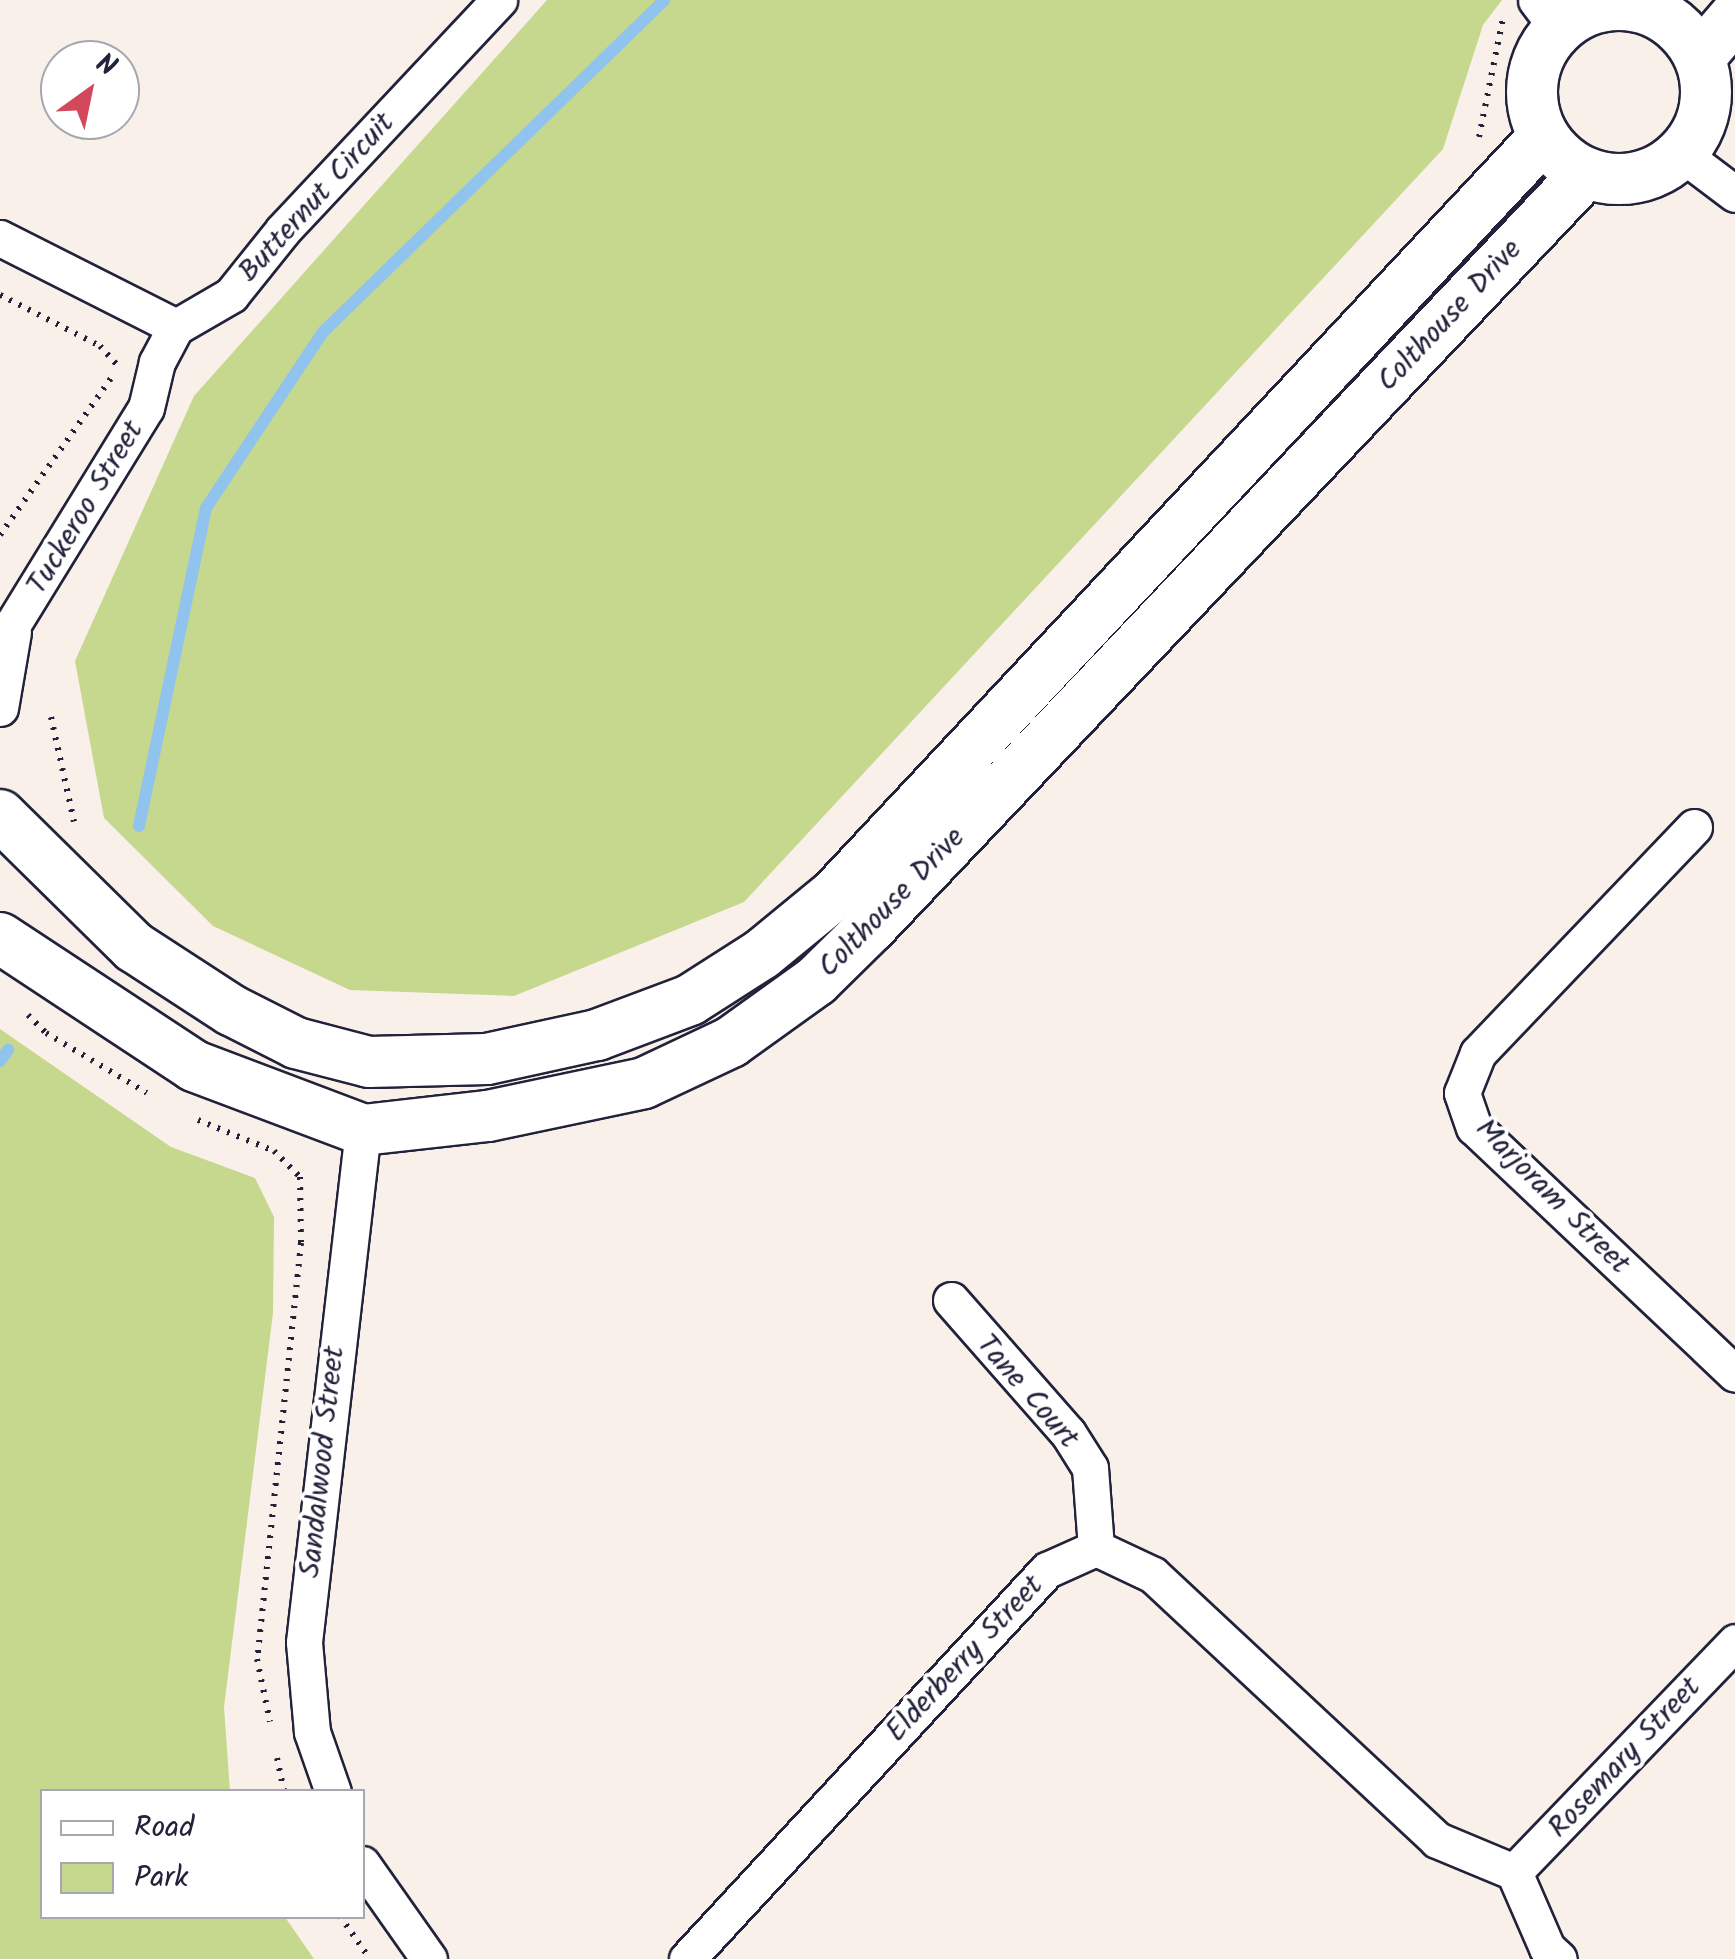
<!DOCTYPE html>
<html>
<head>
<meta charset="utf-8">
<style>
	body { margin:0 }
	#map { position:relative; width:1735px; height:1959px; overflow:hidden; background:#f9f1e9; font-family:Kalam,sans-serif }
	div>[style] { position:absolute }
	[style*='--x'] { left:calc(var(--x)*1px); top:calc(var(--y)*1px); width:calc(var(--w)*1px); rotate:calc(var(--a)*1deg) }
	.green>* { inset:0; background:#c5d88d }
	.stream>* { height:12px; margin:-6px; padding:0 6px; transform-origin:6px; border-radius:6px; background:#90c3ed }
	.path>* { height:6px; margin-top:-3px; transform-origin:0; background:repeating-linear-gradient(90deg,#22223b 0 2.5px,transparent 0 10.5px) }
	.roads { filter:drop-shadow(2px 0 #22223b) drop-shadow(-2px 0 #22223b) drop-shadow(0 2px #22223b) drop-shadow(0 -2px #22223b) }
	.street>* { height:35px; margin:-17.5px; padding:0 17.5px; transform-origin:17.5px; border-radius:17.5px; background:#fff }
	.secondary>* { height:50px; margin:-25px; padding:0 25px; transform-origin:25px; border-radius:25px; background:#fff }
	.secondary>.ring { margin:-25px; padding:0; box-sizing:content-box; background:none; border:50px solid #fff; border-radius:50% }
	span { translate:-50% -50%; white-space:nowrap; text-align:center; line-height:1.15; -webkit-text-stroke:8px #fff; paint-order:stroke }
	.street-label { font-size:30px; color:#22223b }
	.legend { position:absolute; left:40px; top:1789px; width:325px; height:130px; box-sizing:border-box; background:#fff; border:2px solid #a7a7b1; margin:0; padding:12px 18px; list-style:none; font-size:30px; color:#22223b }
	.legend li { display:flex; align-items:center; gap:20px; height:50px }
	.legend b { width:50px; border:2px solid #a7a7b1 }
	.north { position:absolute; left:40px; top:40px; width:100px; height:100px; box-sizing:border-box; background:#fff; border:2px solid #a7a7b1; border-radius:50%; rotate:33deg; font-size:28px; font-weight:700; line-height:40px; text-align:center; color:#22223b }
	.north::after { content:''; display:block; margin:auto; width:35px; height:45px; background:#d1495b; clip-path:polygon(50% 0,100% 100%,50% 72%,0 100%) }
</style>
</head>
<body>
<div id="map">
	<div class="green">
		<i style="clip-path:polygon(547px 0,1502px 0,1483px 25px,1443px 149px,744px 902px,514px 996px,350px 990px,213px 926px,104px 818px,75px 661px,194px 396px)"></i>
		<i style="clip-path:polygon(0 1029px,171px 1147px,255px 1178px,274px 1217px,273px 1313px,224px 1707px,230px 1791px,42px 1792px,42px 1916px,285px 1917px,314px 1959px,0 1959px)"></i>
	</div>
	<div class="stream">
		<i style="--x:139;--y:826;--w:325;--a:-78.1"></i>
		<i style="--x:206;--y:508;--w:211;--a:-56.4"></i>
		<i style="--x:323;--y:332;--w:476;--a:-44.2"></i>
		<i style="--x:0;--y:1061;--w:14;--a:-54"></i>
	</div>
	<div class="path">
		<i style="--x:1479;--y:137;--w:121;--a:-78.6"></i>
		<i style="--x:0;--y:295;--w:112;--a:27"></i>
		<i style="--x:100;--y:346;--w:27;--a:48"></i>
		<i style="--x:0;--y:535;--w:194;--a:-54.7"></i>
		<i style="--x:51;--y:717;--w:107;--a:77.6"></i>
		<i style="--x:28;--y:1015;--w:25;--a:45"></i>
		<i style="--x:46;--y:1033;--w:117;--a:30.7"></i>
		<i style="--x:198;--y:1120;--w:82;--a:22.2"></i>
		<i style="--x:274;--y:1151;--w:37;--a:45"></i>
		<i style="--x:300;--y:1177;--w:66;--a:89.1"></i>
		<i style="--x:301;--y:1243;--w:418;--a:96"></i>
		<i style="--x:257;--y:1659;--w:64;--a:78.3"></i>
		<i style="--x:277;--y:1758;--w:35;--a:78"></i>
		<i style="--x:340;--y:1916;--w:52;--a:55.1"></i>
	</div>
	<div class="roads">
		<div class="street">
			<i style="--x:1536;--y:0;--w:36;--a:53"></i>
			<i style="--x:1682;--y:154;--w:66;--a:37"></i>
			<i style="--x:0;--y:238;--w:197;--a:26.8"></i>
			<i style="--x:176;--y:327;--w:64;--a:-30.2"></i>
			<i style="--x:231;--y:295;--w:83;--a:-51.3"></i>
			<i style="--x:283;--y:230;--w:316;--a:-46.8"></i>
			<i style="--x:0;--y:645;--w:278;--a:-58.4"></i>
			<i style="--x:146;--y:408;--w:47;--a:-76.6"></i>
			<i style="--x:157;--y:362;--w:40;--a:-62"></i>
			<i style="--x:0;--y:708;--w:77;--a:-80.3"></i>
			<i style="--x:1694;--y:827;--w:313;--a:133.7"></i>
			<i style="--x:1478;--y:1053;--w:43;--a:111.8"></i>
			<i style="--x:1462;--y:1093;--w:36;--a:71"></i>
			<i style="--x:1474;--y:1127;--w:359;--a:43.4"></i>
			<i style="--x:951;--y:1300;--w:177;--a:48.7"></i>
			<i style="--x:1068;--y:1433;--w:41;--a:57.8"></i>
			<i style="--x:1090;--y:1468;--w:80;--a:85.7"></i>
			<i style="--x:333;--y:1792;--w:64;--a:-109.3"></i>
			<i style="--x:312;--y:1732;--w:90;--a:-95.1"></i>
			<i style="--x:304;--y:1642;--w:515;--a:-83.43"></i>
			<i style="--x:362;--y:1864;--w:116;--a:54.8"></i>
			<i style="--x:1514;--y:1872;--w:319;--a:-46.1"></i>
			<i style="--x:1514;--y:1872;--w:83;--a:66.5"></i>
			<i style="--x:1547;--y:1948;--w:16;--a:43"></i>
			<i style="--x:687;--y:1959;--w:530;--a:-47.22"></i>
			<i style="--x:1047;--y:1570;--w:54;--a:-24.2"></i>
			<i style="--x:1096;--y:1548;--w:63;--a:25.3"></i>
			<i style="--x:1153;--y:1575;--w:388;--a:43"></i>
			<i style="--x:1437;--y:1840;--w:83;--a:22.6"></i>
		</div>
		<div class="secondary">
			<i class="ring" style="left:1532px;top:5px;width:124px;height:124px"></i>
			<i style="--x:1700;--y:57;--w:54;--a:-49.5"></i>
			<i style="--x:0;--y:815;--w:188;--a:44.6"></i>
			<i style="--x:134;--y:947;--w:116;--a:33"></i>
			<i style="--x:231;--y:1010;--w:73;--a:26.9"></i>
			<i style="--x:296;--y:1043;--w:75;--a:14.6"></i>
			<i style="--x:369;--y:1062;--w:118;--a:-1.5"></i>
			<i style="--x:487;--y:1059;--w:113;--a:-12.3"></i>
			<i style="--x:597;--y:1035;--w:99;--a:-20.6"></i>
			<i style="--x:690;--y:1000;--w:85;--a:-32.6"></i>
			<i style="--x:762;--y:954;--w:94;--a:-39.4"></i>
			<i style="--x:835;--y:894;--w:1037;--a:-46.88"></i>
			<i style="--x:0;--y:938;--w:232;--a:33.4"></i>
			<i style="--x:194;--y:1066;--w:181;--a:20.7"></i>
			<i style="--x:363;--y:1130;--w:126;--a:-6.4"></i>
			<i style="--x:488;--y:1116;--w:159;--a:-11.9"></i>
			<i style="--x:644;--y:1083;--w:96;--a:-25.2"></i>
			<i style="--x:731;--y:1042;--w:105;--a:-35.7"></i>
			<i style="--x:816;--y:981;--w:77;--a:-44.5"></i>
			<i style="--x:871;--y:927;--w:1039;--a:-46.52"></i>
		</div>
	</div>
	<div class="street-label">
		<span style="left:317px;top:198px;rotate:-48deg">Butternut Circuit</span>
		<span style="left:1450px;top:316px;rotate:-47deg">Colthouse Drive</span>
		<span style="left:86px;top:508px;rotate:-59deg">Tuckeroo Street</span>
		<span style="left:892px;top:903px;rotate:-46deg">Colthouse Drive</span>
		<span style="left:1552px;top:1197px;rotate:45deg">Marjoram Street</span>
		<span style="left:1027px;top:1392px;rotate:49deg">Tane Court</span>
		<span style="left:323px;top:1462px;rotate:-84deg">Sandalwood Street</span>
		<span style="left:965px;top:1659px;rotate:-47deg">Elderberry Street</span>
		<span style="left:1625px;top:1758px;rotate:-47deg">Rosemary Street</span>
	</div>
	<ul class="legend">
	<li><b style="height:12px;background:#fff"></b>Road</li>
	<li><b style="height:28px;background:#c5d88d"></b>Park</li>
	</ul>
	<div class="north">N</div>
</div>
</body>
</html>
